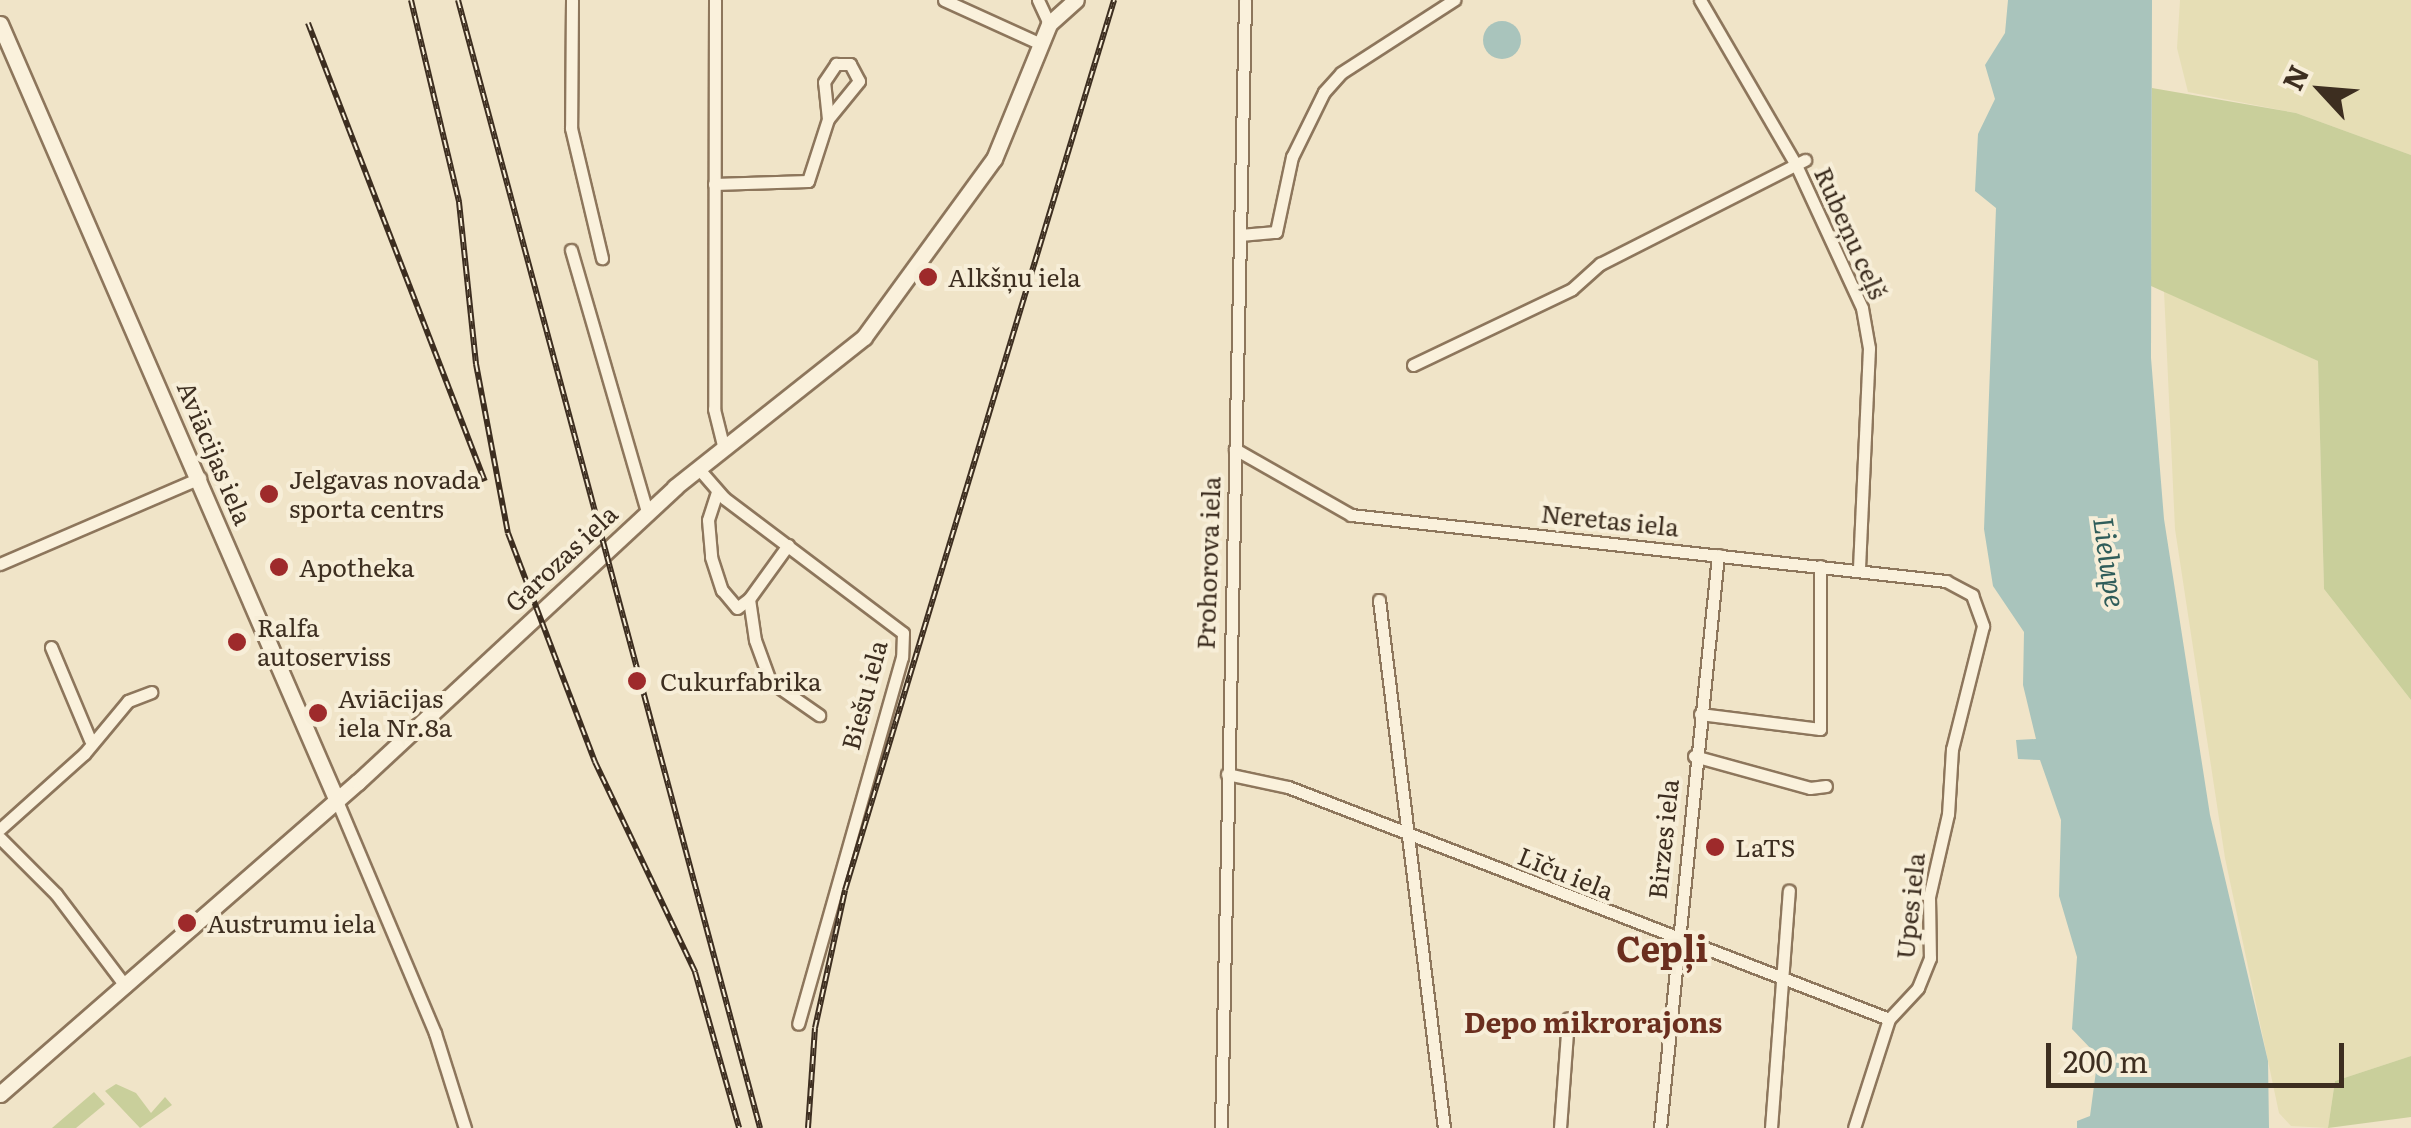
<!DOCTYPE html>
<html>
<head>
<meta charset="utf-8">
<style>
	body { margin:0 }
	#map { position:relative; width:2411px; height:1128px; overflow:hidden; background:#f0e4c8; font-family:Literata,serif }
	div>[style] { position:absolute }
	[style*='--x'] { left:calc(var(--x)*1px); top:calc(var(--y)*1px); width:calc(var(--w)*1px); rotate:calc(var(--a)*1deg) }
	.farmland>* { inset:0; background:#e6deb5 }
	.green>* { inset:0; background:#c9cf9b }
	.water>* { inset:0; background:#a9c4bc }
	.round { border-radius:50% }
	.roads { filter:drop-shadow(2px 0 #8d765c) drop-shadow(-2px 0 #8d765c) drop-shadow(0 2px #8d765c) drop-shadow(0 -2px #8d765c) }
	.street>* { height:11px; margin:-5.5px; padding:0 5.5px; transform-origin:5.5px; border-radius:5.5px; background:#faf1dc }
	.secondary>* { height:15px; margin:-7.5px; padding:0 7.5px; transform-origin:7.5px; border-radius:7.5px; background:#faf1dc }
	.rail>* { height:6px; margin-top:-3px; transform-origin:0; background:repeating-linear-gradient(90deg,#f7eed8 0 8px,#3d2e20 0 16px); box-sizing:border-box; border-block:2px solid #3d2e20 }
	.dots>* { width:28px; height:28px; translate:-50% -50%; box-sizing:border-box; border:5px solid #f7eed8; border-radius:50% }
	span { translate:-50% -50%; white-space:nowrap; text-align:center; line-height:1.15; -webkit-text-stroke:8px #f7eed8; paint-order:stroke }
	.street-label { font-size:25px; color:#3d2e20 }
	.poi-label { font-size:25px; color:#3d2e20 }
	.left { translate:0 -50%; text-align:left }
	.water-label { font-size:28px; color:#2f5d5a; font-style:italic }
	.neighbourhood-label { font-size:28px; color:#6b2e1e; font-weight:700 }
	.district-label { font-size:35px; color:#6b2e1e; font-weight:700 }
	.north { position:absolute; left:2271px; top:40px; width:100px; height:100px; -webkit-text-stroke:8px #f7eed8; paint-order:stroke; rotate:296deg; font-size:28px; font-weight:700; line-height:40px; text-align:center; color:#3d2e20 }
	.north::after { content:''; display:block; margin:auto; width:35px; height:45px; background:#3d2e20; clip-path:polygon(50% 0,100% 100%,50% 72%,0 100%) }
	.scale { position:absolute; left:2046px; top:1043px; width:298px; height:45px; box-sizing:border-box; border:5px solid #3d2e20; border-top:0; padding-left:12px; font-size:30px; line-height:35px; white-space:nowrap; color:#3d2e20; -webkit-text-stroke:8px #f7eed8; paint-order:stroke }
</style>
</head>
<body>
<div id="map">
	<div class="farmland">
		<i style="clip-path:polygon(2180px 0,2411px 0,2411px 155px,2296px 113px,2188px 92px,2177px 48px)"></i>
		<i style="clip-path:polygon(2164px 291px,2318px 361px,2324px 589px,2411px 700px,2411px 1056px,2335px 1081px,2328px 1128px,2291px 1126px,2279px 1113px,2225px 858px,2175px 529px)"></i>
	</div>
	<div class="green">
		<i style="clip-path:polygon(2152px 88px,2296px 113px,2411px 155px,2411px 700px,2324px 589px,2318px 361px,2151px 286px)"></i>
		<i style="clip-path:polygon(2411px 1056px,2411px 1117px,2328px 1128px,2335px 1081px)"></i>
		<i style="clip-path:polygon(116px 1084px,136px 1093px,151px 1113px,165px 1097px,172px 1105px,140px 1128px,105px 1091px)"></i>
		<i style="clip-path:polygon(94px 1092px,105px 1104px,76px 1128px,52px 1128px)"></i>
	</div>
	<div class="water">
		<i style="clip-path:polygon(2008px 0,2152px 0,2151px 358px,2164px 519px,2210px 815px,2268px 1061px,2269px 1128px,2077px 1128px,2077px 1121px,2090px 1116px,2096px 1071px,2093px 1051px,2072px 1029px,2077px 957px,2059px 896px,2061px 820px,2040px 760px,2018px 759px,2016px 740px,2036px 739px,2023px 685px,2024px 632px,1993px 586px,1984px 529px,1996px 208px,1975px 191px,1978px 134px,1995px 99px,1985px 65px,2005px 33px)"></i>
		<i class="round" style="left:1483px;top:21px;width:38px;height:38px"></i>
	</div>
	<div class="roads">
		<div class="street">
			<i style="--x:572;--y:0;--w:128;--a:90.4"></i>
			<i style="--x:571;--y:128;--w:134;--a:76.6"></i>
			<i style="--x:715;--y:0;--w:409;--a:90.1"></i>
			<i style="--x:714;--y:409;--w:37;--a:76"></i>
			<i style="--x:944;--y:0;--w:104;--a:24.4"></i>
			<i style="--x:1038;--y:0;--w:26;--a:65"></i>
			<i style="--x:1700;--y:0;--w:191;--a:59.8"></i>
			<i style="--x:1796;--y:165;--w:157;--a:65.2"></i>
			<i style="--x:1862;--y:308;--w:41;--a:80.1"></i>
			<i style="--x:1869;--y:348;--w:223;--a:92.6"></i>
			<i style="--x:714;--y:184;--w:94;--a:-1.8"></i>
			<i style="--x:808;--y:181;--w:65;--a:-72.1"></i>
			<i style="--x:828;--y:119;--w:37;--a:-96"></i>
			<i style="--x:824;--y:82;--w:22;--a:-56"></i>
			<i style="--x:836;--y:64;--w:14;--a:0"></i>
			<i style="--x:850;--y:64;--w:19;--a:62"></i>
			<i style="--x:859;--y:81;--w:49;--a:129.2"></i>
			<i style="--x:1240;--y:235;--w:36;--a:-5"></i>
			<i style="--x:1276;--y:232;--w:77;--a:-78"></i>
			<i style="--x:1292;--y:157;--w:72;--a:-63.8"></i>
			<i style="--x:1324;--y:92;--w:25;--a:-48"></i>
			<i style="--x:1341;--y:73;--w:135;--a:-32.9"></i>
			<i style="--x:571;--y:250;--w:273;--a:73.8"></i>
			<i style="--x:1413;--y:365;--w:176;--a:-25.5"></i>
			<i style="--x:1572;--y:289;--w:38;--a:-42"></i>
			<i style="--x:1600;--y:264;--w:230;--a:-26.9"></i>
			<i style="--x:1235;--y:449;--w:133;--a:29.6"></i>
			<i style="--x:1351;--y:515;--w:599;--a:6.33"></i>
			<i style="--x:1946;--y:581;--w:30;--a:28"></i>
			<i style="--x:1972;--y:595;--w:33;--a:70"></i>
			<i style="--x:1983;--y:626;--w:127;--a:104.1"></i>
			<i style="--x:1952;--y:749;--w:65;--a:93.5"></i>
			<i style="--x:1948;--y:814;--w:85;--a:102.9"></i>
			<i style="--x:1929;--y:897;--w:61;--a:89.1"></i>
			<i style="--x:1930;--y:958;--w:32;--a:112"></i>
			<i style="--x:1918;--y:988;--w:42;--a:133.1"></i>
			<i style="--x:1889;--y:1019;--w:114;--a:107.8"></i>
			<i style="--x:698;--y:468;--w:40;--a:49"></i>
			<i style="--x:724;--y:498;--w:224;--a:37"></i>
			<i style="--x:903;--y:633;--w:24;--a:92"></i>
			<i style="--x:902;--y:657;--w:381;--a:105.8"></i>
			<i style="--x:717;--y:492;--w:29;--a:108"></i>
			<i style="--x:708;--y:520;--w:37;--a:85"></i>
			<i style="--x:711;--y:557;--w:35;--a:72"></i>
			<i style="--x:722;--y:590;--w:23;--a:50"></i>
			<i style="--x:737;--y:608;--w:15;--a:-37"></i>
			<i style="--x:788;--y:545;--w:67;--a:125.8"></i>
			<i style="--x:749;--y:599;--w:41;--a:81.7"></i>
			<i style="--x:755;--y:640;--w:44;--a:69.9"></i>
			<i style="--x:770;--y:681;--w:60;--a:34.8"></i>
			<i style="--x:0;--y:564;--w:218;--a:-23.3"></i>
			<i style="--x:1379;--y:600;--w:532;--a:82.98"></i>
			<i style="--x:51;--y:647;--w:101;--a:67.2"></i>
			<i style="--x:1700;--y:714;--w:121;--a:7.1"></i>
			<i style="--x:1820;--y:729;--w:163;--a:-90"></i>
			<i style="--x:1694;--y:756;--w:120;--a:15.4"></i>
			<i style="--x:1810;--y:788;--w:16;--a:-7"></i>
			<i style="--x:1227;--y:774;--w:62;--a:12"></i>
			<i style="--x:1288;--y:787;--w:644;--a:21.11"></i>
			<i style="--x:337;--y:801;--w:252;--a:67.1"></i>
			<i style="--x:435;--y:1033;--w:100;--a:72.5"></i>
			<i style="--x:0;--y:829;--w:113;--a:-41.8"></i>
			<i style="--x:84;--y:754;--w:69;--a:-50.3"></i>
			<i style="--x:128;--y:701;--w:25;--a:-21"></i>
			<i style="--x:0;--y:838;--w:79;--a:45"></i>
			<i style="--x:56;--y:894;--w:116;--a:53"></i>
			<i style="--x:1221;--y:1128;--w:1128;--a:-88.78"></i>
			<i style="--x:1560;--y:1128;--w:110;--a:-85.8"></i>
			<i style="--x:1660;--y:1128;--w:576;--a:-84.22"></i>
			<i style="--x:1771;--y:1128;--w:238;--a:-85.7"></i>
		</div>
		<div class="secondary">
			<i style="--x:0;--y:24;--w:847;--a:66.55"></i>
			<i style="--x:0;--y:1094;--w:475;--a:-41.1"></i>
			<i style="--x:358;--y:782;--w:433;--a:-42.9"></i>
			<i style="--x:675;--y:487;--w:241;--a:-38.4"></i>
			<i style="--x:864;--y:337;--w:220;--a:-53.9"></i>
			<i style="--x:994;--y:159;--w:146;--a:-67.8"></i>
			<i style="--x:1049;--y:24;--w:36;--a:-42"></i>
		</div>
	</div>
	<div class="rail">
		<i style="--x:411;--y:0;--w:208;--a:76.6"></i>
		<i style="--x:459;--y:202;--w:163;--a:84"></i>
		<i style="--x:476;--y:364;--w:172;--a:79.3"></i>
		<i style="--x:508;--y:533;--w:245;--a:69.2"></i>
		<i style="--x:595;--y:762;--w:233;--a:64.5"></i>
		<i style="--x:695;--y:972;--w:162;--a:74.2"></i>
		<i style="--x:458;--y:0;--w:1168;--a:75.01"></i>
		<i style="--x:308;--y:23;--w:491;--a:68.9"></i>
		<i style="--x:808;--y:1128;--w:100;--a:-86"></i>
		<i style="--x:815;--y:1028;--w:141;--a:-77.7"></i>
		<i style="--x:845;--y:890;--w:930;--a:-73.18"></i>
	</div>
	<div class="dots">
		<i style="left:928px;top:277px;background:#9e2a2b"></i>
		<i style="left:269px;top:494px;background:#9e2a2b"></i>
		<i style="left:279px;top:567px;background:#9e2a2b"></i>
		<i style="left:237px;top:642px;background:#9e2a2b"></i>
		<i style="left:637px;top:681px;background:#9e2a2b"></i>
		<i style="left:318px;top:713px;background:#9e2a2b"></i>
		<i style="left:1715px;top:847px;background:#9e2a2b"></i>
		<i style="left:187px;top:923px;background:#9e2a2b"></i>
	</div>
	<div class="street-label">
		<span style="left:1851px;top:233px;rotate:66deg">Rubeņu ceļš</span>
		<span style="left:215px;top:453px;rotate:67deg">Aviācijas iela</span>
		<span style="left:1610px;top:520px;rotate:6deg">Neretas iela</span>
		<span style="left:561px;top:558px;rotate:-43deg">Garozas iela</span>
		<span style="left:1208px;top:563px;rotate:-88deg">Prohorova iela</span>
		<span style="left:864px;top:695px;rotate:-75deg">Biešu iela</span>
		<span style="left:1663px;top:839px;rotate:-84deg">Birzes iela</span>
		<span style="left:1566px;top:873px;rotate:22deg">Līču iela</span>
		<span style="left:1910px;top:906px;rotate:-84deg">Upes iela</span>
	</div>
	<div class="poi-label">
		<span class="left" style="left:948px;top:277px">Alkšņu iela</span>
		<span class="left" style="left:289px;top:494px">Jelgavas novada<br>sporta centrs</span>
		<span class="left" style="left:299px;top:567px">Apotheka</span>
		<span class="left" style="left:257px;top:642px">Ralfa<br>autoserviss</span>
		<span class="left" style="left:660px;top:681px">Cukurfabrika</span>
		<span class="left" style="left:338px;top:713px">Aviācijas<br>iela Nr.8a</span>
		<span class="left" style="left:1735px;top:847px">LaTS</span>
		<span class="left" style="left:207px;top:923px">Austrumu iela</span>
	</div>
	<div class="water-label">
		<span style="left:2111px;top:562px;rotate:82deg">Lielupe</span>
	</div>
	<div class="neighbourhood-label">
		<span style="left:1593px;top:1021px">Depo mikrorajons</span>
	</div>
	<div class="district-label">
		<span style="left:1662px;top:947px">Cepļi</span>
	</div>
	<div class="north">N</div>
	<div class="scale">200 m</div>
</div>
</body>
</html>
